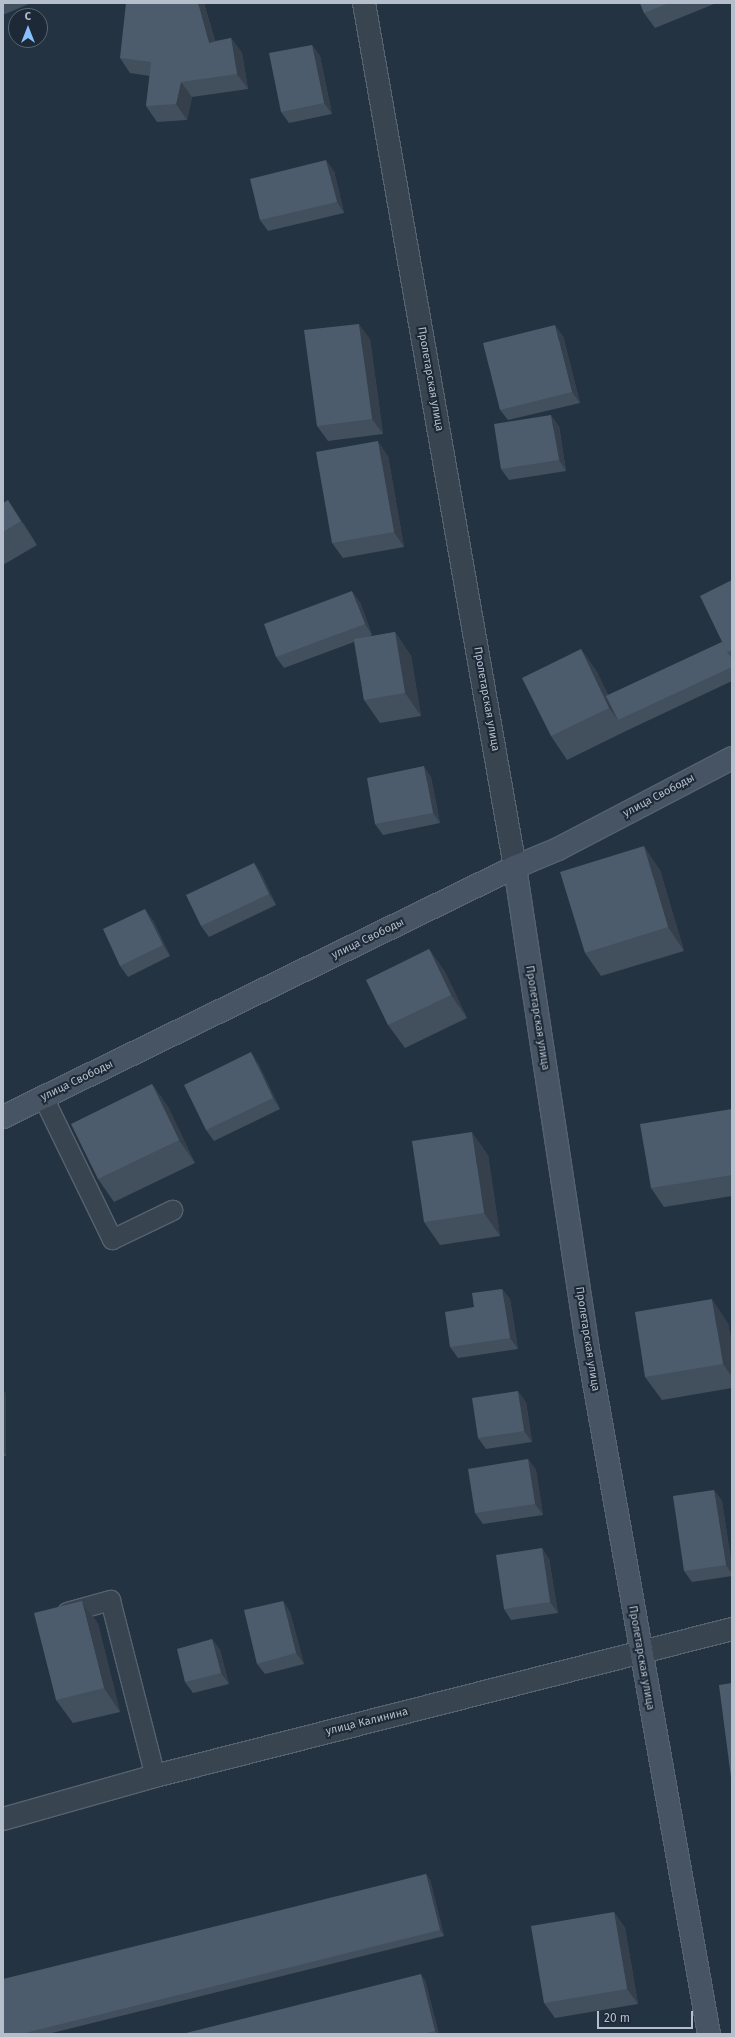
<!DOCTYPE html>
<html>
<head>
<meta charset="utf-8">
<style>
	body { margin:0 }
	#map { position:relative; width:735px; height:2037px; overflow:hidden; background:#243341; font-family:"Fira Sans",sans-serif }
	div>[style] { position:absolute }
	[style*='--x'] { left:calc(var(--x)*1px); top:calc(var(--y)*1px); width:calc(var(--w)*1px); rotate:calc(var(--a)*1deg) }
	.roads { filter:drop-shadow(1px 0 #56626e) drop-shadow(-1px 0 #56626e) drop-shadow(0 1px #56626e) drop-shadow(0 -1px #56626e) }
	.lane>* { height:19px; margin:-9.5px; padding:0 9.5px; transform-origin:9.5px; border-radius:9.5px; background:#384450 }
	.street>* { height:22px; margin:-11px; padding:0 11px; transform-origin:11px; border-radius:11px; background:#384450 }
	.secondary>* { height:22px; margin:-11px; padding:0 11px; transform-origin:11px; border-radius:11px; background:#465464 }
	.wall>* { inset:0; background:#424f5d }
	.shaded-wall>* { inset:0; background:#36404c }
	.building>* { inset:0; background:#4d5c6c }
	span { translate:-50% -50%; white-space:nowrap; text-align:center; line-height:1.15; -webkit-text-stroke:4px #1d2936; paint-order:stroke }
	.street-label { font-size:11px; color:#b5bfcb }
	.frame { position:absolute; inset:0; border:4px solid #b5bfcb; pointer-events:none }
	.north { position:absolute; left:8px; top:8px; width:40px; height:40px; box-sizing:border-box; background:#1d2936; border:1px solid #5a6572; border-radius:50%; rotate:0deg; font-size:11px; font-weight:700; line-height:16px; text-align:center; color:#b5bfcb }
	.north::after { content:''; display:block; margin:auto; width:14px; height:18px; background:#89bffc; clip-path:polygon(50% 0,100% 100%,50% 72%,0 100%) }
	.scale { position:absolute; left:597px; top:2011px; width:96px; height:18px; box-sizing:border-box; border:2px solid #b5bfcb; border-top:0; padding-left:5px; font-size:12px; line-height:14px; white-space:nowrap; color:#b5bfcb; -webkit-text-stroke:3px #1d2936; paint-order:stroke }
</style>
</head>
<body>
<div id="map">
	<div class="roads">
		<div class="lane">
			<i style="--x:43;--y:1097;--w:158;--a:64.1"></i>
			<i style="--x:112;--y:1239;--w:67;--a:-25.8"></i>
			<i style="--x:67;--y:1612;--w:45;--a:-15.6"></i>
			<i style="--x:110;--y:1600;--w:182;--a:75.7"></i>
		</div>
		<div class="street">
			<i style="--x:364;--y:3;--w:877;--a:80.09"></i>
			<i style="--x:3;--y:1819;--w:158;--a:-15.8"></i>
			<i style="--x:155;--y:1776;--w:595;--a:-14.29"></i>
		</div>
		<div class="secondary">
			<i style="--x:515;--y:867;--w:481;--a:81.4"></i>
			<i style="--x:587;--y:1343;--w:702;--a:79.99"></i>
			<i style="--x:3;--y:1117;--w:570;--a:-26.03"></i>
			<i style="--x:515;--y:867;--w:47;--a:-22.7"></i>
			<i style="--x:558;--y:849;--w:196;--a:-27.6"></i>
		</div>
	</div>
	<div class="wall">
		<i style="clip-path:polygon(3px 3px,31px 3px,3px 15px)"></i>
		<i style="clip-path:polygon(204px 3px,215px 41px,231px 38px,242px 53px,248px 89px,192px 97px,187px 120px,157px 122px,146px 106px,150px 76px,130px 73px,120px 58px)"></i>
		<i style="clip-path:polygon(640px 3px,713px 3px,714px 4px,655px 28px,644px 13px)"></i>
		<i style="clip-path:polygon(312px 45px,320px 56px,332px 114px,289px 123px,281px 112px)"></i>
		<i style="clip-path:polygon(334px 171px,344px 213px,268px 231px,260px 220px)"></i>
		<i style="clip-path:polygon(563px 336px,580px 403px,508px 420px,500px 410px)"></i>
		<i style="clip-path:polygon(370px 339px,383px 434px,328px 441px,317px 426px)"></i>
		<i style="clip-path:polygon(559px 426px,566px 471px,509px 480px,501px 469px)"></i>
		<i style="clip-path:polygon(388px 456px,404px 547px,343px 558px,332px 543px)"></i>
		<i style="clip-path:polygon(3px 503px,24px 524px,37px 545px,3px 565px)"></i>
		<i style="clip-path:polygon(732px 580px,732px 681px,626px 731px,567px 760px,551px 736px,581px 649px,597px 672px,608px 695px,722px 642px)"></i>
		<i style="clip-path:polygon(360px 602px,372px 635px,368px 637px,395px 632px,411px 656px,421px 716px,380px 723px,364px 700px,354px 642px,284px 668px,276px 657px)"></i>
		<i style="clip-path:polygon(431px 777px,440px 823px,383px 835px,375px 824px)"></i>
		<i style="clip-path:polygon(254px 863px,261px 873px,276px 905px,209px 937px,201px 926px)"></i>
		<i style="clip-path:polygon(660px 870px,684px 951px,601px 976px,585px 953px)"></i>
		<i style="clip-path:polygon(153px 920px,170px 956px,128px 977px,120px 966px)"></i>
		<i style="clip-path:polygon(429px 949px,445px 972px,467px 1018px,405px 1048px,388px 1025px)"></i>
		<i style="clip-path:polygon(258px 1063px,280px 1109px,214px 1141px,206px 1130px)"></i>
		<i style="clip-path:polygon(152px 1084px,168px 1107px,195px 1163px,114px 1202px,98px 1179px)"></i>
		<i style="clip-path:polygon(732px 1109px,732px 1196px,664px 1207px,651px 1188px)"></i>
		<i style="clip-path:polygon(488px 1155px,500px 1236px,440px 1245px,424px 1222px)"></i>
		<i style="clip-path:polygon(502px 1289px,510px 1299px,518px 1349px,458px 1358px,450px 1347px,474px 1307px)"></i>
		<i style="clip-path:polygon(728px 1323px,732px 1345px,732px 1388px,662px 1400px,645px 1377px)"></i>
		<i style="clip-path:polygon(3px 1390px,6px 1394px,6px 1456px,3px 1456px)"></i>
		<i style="clip-path:polygon(526px 1402px,532px 1442px,486px 1449px,478px 1438px)"></i>
		<i style="clip-path:polygon(528px 1459px,536px 1470px,543px 1515px,483px 1524px,475px 1513px)"></i>
		<i style="clip-path:polygon(714px 1490px,722px 1501px,732px 1567px,732px 1576px,692px 1582px,684px 1571px)"></i>
		<i style="clip-path:polygon(542px 1548px,549px 1559px,558px 1613px,511px 1620px,504px 1609px)"></i>
		<i style="clip-path:polygon(82px 1601px,98px 1624px,120px 1712px,73px 1723px,56px 1700px)"></i>
		<i style="clip-path:polygon(283px 1601px,290px 1612px,304px 1664px,265px 1674px,257px 1664px)"></i>
		<i style="clip-path:polygon(212px 1639px,220px 1650px,229px 1684px,193px 1693px,185px 1682px)"></i>
		<i style="clip-path:polygon(426px 1874px,430px 1880px,444px 1936px,48px 2034px,3px 2034px)"></i>
		<i style="clip-path:polygon(614px 1912px,625px 1928px,638px 2004px,555px 2018px,544px 2003px)"></i>
		<i style="clip-path:polygon(425px 1980px,439px 2034px,182px 2034px)"></i>
	</div>
	<div class="shaded-wall">
		<i style="clip-path:polygon(198px 3px,204px 3px,219px 58px,209px 43px)"></i>
		<i style="clip-path:polygon(231px 38px,242px 53px,248px 89px,237px 74px)"></i>
		<i style="clip-path:polygon(312px 45px,320px 56px,332px 114px,324px 103px)"></i>
		<i style="clip-path:polygon(181px 82px,192px 97px,187px 120px,176px 104px)"></i>
		<i style="clip-path:polygon(326px 160px,334px 171px,344px 213px,337px 202px)"></i>
		<i style="clip-path:polygon(359px 324px,370px 339px,383px 434px,372px 419px)"></i>
		<i style="clip-path:polygon(555px 325px,563px 336px,580px 403px,572px 392px)"></i>
		<i style="clip-path:polygon(551px 415px,559px 426px,566px 471px,559px 460px)"></i>
		<i style="clip-path:polygon(378px 441px,388px 456px,404px 547px,394px 532px)"></i>
		<i style="clip-path:polygon(8px 500px,24px 524px,37px 545px,21px 521px)"></i>
		<i style="clip-path:polygon(352px 591px,360px 602px,372px 635px,365px 624px)"></i>
		<i style="clip-path:polygon(395px 632px,411px 656px,421px 716px,405px 693px)"></i>
		<i style="clip-path:polygon(581px 649px,597px 672px,620px 719px,618px 720px,609px 708px)"></i>
		<i style="clip-path:polygon(424px 766px,431px 777px,440px 823px,433px 813px)"></i>
		<i style="clip-path:polygon(644px 846px,660px 870px,684px 951px,668px 927px)"></i>
		<i style="clip-path:polygon(254px 863px,261px 873px,276px 905px,269px 894px)"></i>
		<i style="clip-path:polygon(145px 909px,153px 920px,170px 956px,163px 945px)"></i>
		<i style="clip-path:polygon(429px 949px,445px 972px,467px 1018px,451px 995px)"></i>
		<i style="clip-path:polygon(251px 1052px,258px 1063px,280px 1109px,273px 1098px)"></i>
		<i style="clip-path:polygon(152px 1084px,168px 1107px,195px 1163px,179px 1140px)"></i>
		<i style="clip-path:polygon(472px 1132px,488px 1155px,500px 1236px,484px 1213px)"></i>
		<i style="clip-path:polygon(502px 1289px,510px 1299px,518px 1349px,510px 1338px)"></i>
		<i style="clip-path:polygon(712px 1299px,728px 1323px,732px 1345px,732px 1377px,723px 1364px)"></i>
		<i style="clip-path:polygon(3px 1390px,6px 1394px,6px 1456px,3px 1451px)"></i>
		<i style="clip-path:polygon(518px 1391px,526px 1402px,532px 1442px,524px 1431px)"></i>
		<i style="clip-path:polygon(528px 1459px,536px 1470px,543px 1515px,535px 1504px)"></i>
		<i style="clip-path:polygon(714px 1490px,722px 1501px,732px 1567px,732px 1574px,726px 1565px)"></i>
		<i style="clip-path:polygon(542px 1548px,549px 1559px,558px 1613px,550px 1602px)"></i>
		<i style="clip-path:polygon(82px 1601px,98px 1624px,120px 1712px,104px 1688px)"></i>
		<i style="clip-path:polygon(283px 1601px,290px 1612px,304px 1664px,296px 1653px)"></i>
		<i style="clip-path:polygon(212px 1639px,220px 1650px,229px 1684px,221px 1673px)"></i>
		<i style="clip-path:polygon(426px 1874px,430px 1880px,444px 1936px,440px 1930px)"></i>
		<i style="clip-path:polygon(614px 1912px,625px 1928px,638px 2004px,627px 1989px)"></i>
		<i style="clip-path:polygon(421px 1974px,425px 1980px,439px 2034px,437px 2034px,435px 2031px)"></i>
	</div>
	<div class="building">
		<i style="clip-path:polygon(126px 3px,198px 3px,209px 43px,231px 38px,237px 74px,181px 82px,176px 104px,146px 106px,151px 62px,120px 58px)"></i>
		<i style="clip-path:polygon(640px 3px,669px 3px,644px 13px)"></i>
		<i style="clip-path:polygon(312px 45px,324px 103px,281px 112px,269px 53px)"></i>
		<i style="clip-path:polygon(326px 160px,337px 202px,260px 220px,250px 179px)"></i>
		<i style="clip-path:polygon(359px 324px,372px 419px,317px 426px,304px 330px)"></i>
		<i style="clip-path:polygon(555px 325px,572px 392px,500px 410px,483px 343px)"></i>
		<i style="clip-path:polygon(551px 415px,559px 460px,501px 469px,494px 424px)"></i>
		<i style="clip-path:polygon(378px 441px,394px 532px,332px 543px,316px 452px)"></i>
		<i style="clip-path:polygon(8px 500px,21px 521px,3px 532px,3px 503px)"></i>
		<i style="clip-path:polygon(732px 580px,732px 650px,727px 652px,700px 596px)"></i>
		<i style="clip-path:polygon(352px 591px,365px 624px,276px 657px,264px 624px)"></i>
		<i style="clip-path:polygon(395px 632px,405px 693px,364px 700px,354px 639px)"></i>
		<i style="clip-path:polygon(722px 642px,727px 652px,732px 659px,732px 667px,618px 720px,606px 696px)"></i>
		<i style="clip-path:polygon(581px 649px,609px 708px,551px 736px,522px 678px)"></i>
		<i style="clip-path:polygon(424px 766px,433px 813px,375px 824px,367px 778px)"></i>
		<i style="clip-path:polygon(644px 846px,668px 927px,585px 953px,560px 872px)"></i>
		<i style="clip-path:polygon(254px 863px,269px 894px,201px 926px,186px 895px)"></i>
		<i style="clip-path:polygon(145px 909px,163px 945px,120px 966px,103px 929px)"></i>
		<i style="clip-path:polygon(429px 949px,451px 995px,388px 1025px,366px 980px)"></i>
		<i style="clip-path:polygon(251px 1052px,273px 1098px,206px 1130px,184px 1085px)"></i>
		<i style="clip-path:polygon(152px 1084px,179px 1140px,98px 1179px,71px 1124px)"></i>
		<i style="clip-path:polygon(732px 1109px,732px 1175px,651px 1188px,640px 1124px)"></i>
		<i style="clip-path:polygon(472px 1132px,484px 1213px,424px 1222px,412px 1141px)"></i>
		<i style="clip-path:polygon(502px 1289px,510px 1338px,450px 1347px,445px 1312px,474px 1307px,472px 1293px)"></i>
		<i style="clip-path:polygon(712px 1299px,723px 1364px,645px 1377px,635px 1312px)"></i>
		<i style="clip-path:polygon(518px 1391px,524px 1431px,478px 1438px,472px 1398px)"></i>
		<i style="clip-path:polygon(528px 1459px,535px 1504px,475px 1513px,468px 1469px)"></i>
		<i style="clip-path:polygon(714px 1490px,726px 1565px,684px 1571px,673px 1496px)"></i>
		<i style="clip-path:polygon(542px 1548px,550px 1602px,504px 1609px,496px 1555px)"></i>
		<i style="clip-path:polygon(82px 1601px,104px 1688px,56px 1700px,34px 1613px)"></i>
		<i style="clip-path:polygon(283px 1601px,296px 1653px,257px 1664px,244px 1610px)"></i>
		<i style="clip-path:polygon(212px 1639px,221px 1673px,185px 1682px,177px 1649px)"></i>
		<i style="clip-path:polygon(732px 1683px,732px 1785px,719px 1685px)"></i>
		<i style="clip-path:polygon(426px 1874px,440px 1930px,21px 2034px,3px 2034px,3px 1979px)"></i>
		<i style="clip-path:polygon(614px 1912px,627px 1989px,544px 2003px,531px 1926px)"></i>
		<i style="clip-path:polygon(421px 1974px,435px 2031px,423px 2034px,182px 2034px)"></i>
	</div>
	<div class="street-label">
		<span style="left:430px;top:379px;rotate:80deg">Пролетарская улица</span>
		<span style="left:486px;top:699px;rotate:80deg">Пролетарская улица</span>
		<span style="left:659px;top:796px;rotate:-28deg">улица Свободы</span>
		<span style="left:368px;top:939px;rotate:-26deg">улица Свободы</span>
		<span style="left:537px;top:1018px;rotate:81deg">Пролетарская улица</span>
		<span style="left:77px;top:1081px;rotate:-26deg">улица Свободы</span>
		<span style="left:587px;top:1339px;rotate:81deg">Пролетарская улица</span>
		<span style="left:641px;top:1658px;rotate:80deg">Пролетарская улица</span>
		<span style="left:367px;top:1722px;rotate:-14deg">улица Калинина</span>
	</div>
	<div class="frame"></div>
	<div class="north">С</div>
	<div class="scale">20 m</div>
</div>
</body>
</html>
